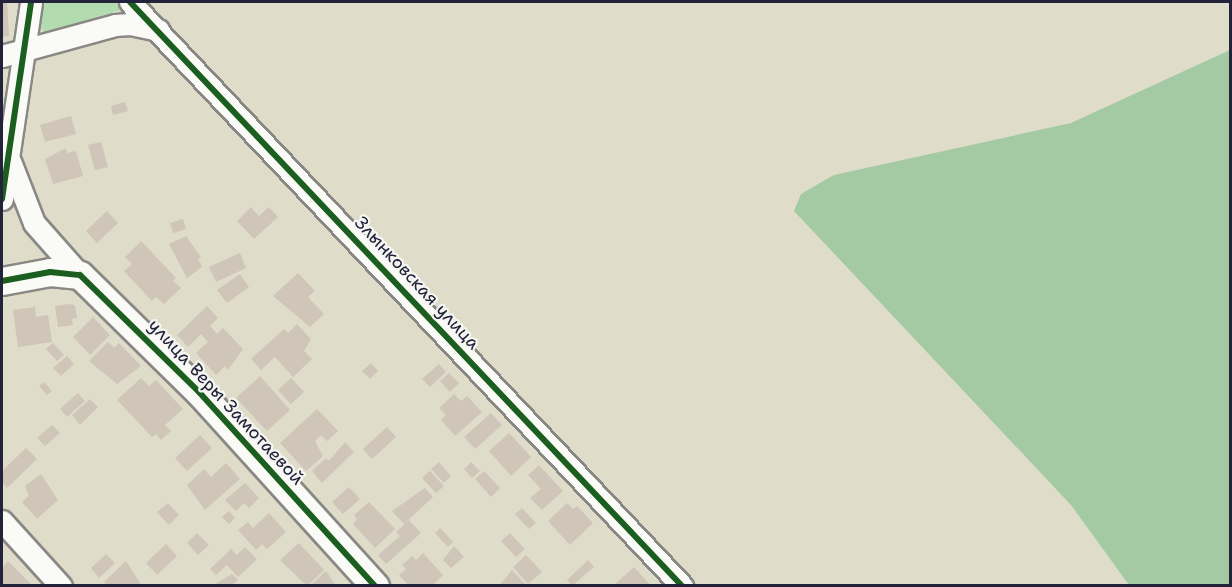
<!DOCTYPE html>
<html>
<head>
<meta charset="utf-8">
<style>
	body { margin:0 }
	#map { position:relative; width:1232px; height:587px; overflow:hidden; background:#dfdcca; font-family:"Shantell Sans",sans-serif }
	div>[style] { position:absolute }
	[style*='--x'] { left:calc(var(--x)*1px); top:calc(var(--y)*1px); width:calc(var(--w)*1px); rotate:calc(var(--a)*1deg) }
	.green>* { inset:0; background:#b2dcb0 }
	.forest>* { inset:0; background:#a3caa2 }
	.building>* { inset:0; background:#cfc5b9 }
	.roads { filter:drop-shadow(2px 0 #8a8884) drop-shadow(-2px 0 #8a8884) drop-shadow(0 2px #8a8884) drop-shadow(0 -2px #8a8884) }
	.minor>* { height:21px; margin:-10.5px; padding:0 10.5px; transform-origin:10.5px; border-radius:10.5px; background:#fafaf7 }
	.tertiary>* { height:27px; margin:-13.5px; padding:0 13.5px; transform-origin:13.5px; border-radius:13.5px; background:#fafaf7 }
	.cycleway>* { height:6px; margin:-3px; padding:0 3px; transform-origin:3px; border-radius:3px; background:#1b5e20 }
	span { translate:-50% -50%; white-space:nowrap; text-align:center; line-height:1.15; -webkit-text-stroke:4.5px #f6f6f2; paint-order:stroke }
	.street-label { font-size:18px; color:#22223b }
	.frame { position:absolute; inset:0; border:3px solid #22223b; pointer-events:none }
</style>
</head>
<body>
<div id="map">
	<div class="green">
		<i style="clip-path:polygon(44px 2px,116px 2px,120px 10px,45px 34px,39px 23px)"></i>
	</div>
	<div class="forest">
		<i style="clip-path:polygon(1230px 50px,1230px 585px,1129px 585px,1071px 505px,794px 211px,801px 194px,834px 175px,1071px 123px)"></i>
	</div>
	<div class="building">
		<i style="clip-path:polygon(2px 2px,7px 2px,9px 36px,2px 37px)"></i>
		<i style="clip-path:polygon(125px 102px,128px 111px,113px 115px,111px 106px)"></i>
		<i style="clip-path:polygon(71px 116px,76px 134px,45px 142px,40px 125px)"></i>
		<i style="clip-path:polygon(101px 142px,108px 167px,95px 170px,88px 145px)"></i>
		<i style="clip-path:polygon(66px 148px,67px 153px,76px 151px,83px 176px,53px 184px,45px 159px)"></i>
		<i style="clip-path:polygon(251px 207px,259px 216px,269px 207px,278px 217px,254px 239px,237px 221px)"></i>
		<i style="clip-path:polygon(107px 211px,118px 223px,97px 243px,86px 231px)"></i>
		<i style="clip-path:polygon(183px 219px,186px 229px,173px 233px,170px 223px)"></i>
		<i style="clip-path:polygon(186px 236px,201px 257px,198px 259px,202px 267px,187px 278px,169px 244px)"></i>
		<i style="clip-path:polygon(141px 241px,176px 278px,173px 281px,181px 288px,164px 304px,156px 297px,152px 301px,124px 271px,132px 264px,125px 257px)"></i>
		<i style="clip-path:polygon(240px 253px,246px 268px,216px 282px,209px 267px)"></i>
		<i style="clip-path:polygon(298px 273px,315px 291px,308px 297px,324px 314px,310px 327px,273px 296px)"></i>
		<i style="clip-path:polygon(240px 274px,249px 287px,227px 303px,217px 290px)"></i>
		<i style="clip-path:polygon(69px 304px,75px 305px,77px 318px,72px 319px,73px 325px,58px 327px,55px 306px)"></i>
		<i style="clip-path:polygon(207px 306px,218px 318px,210px 326px,217px 334px,223px 328px,243px 349px,228px 370px,225px 366px,216px 375px,196px 353px,208px 342px,201px 334px,188px 347px,177px 335px)"></i>
		<i style="clip-path:polygon(35px 307px,36px 317px,48px 315px,52px 342px,18px 347px,13px 310px)"></i>
		<i style="clip-path:polygon(93px 317px,110px 335px,90px 355px,73px 337px)"></i>
		<i style="clip-path:polygon(297px 324px,311px 339px,304px 351px,312px 359px,293px 377px,275px 357px,261px 370px,251px 359px,284px 329px,288px 333px)"></i>
		<i style="clip-path:polygon(108px 342px,114px 348px,119px 343px,141px 366px,117px 384px,89px 361px)"></i>
		<i style="clip-path:polygon(53px 343px,64px 355px,57px 361px,46px 349px)"></i>
		<i style="clip-path:polygon(67px 356px,74px 364px,61px 376px,53px 368px)"></i>
		<i style="clip-path:polygon(371px 363px,378px 371px,370px 379px,362px 371px)"></i>
		<i style="clip-path:polygon(439px 364px,446px 372px,430px 387px,422px 379px)"></i>
		<i style="clip-path:polygon(449px 373px,459px 383px,450px 392px,440px 381px)"></i>
		<i style="clip-path:polygon(260px 376px,290px 410px,267px 431px,236px 398px)"></i>
		<i style="clip-path:polygon(141px 378px,149px 386px,156px 380px,183px 409px,165px 425px,171px 431px,161px 440px,156px 434px,152px 437px,117px 400px)"></i>
		<i style="clip-path:polygon(291px 378px,304px 392px,291px 404px,278px 390px)"></i>
		<i style="clip-path:polygon(44px 382px,52px 391px,47px 395px,39px 386px)"></i>
		<i style="clip-path:polygon(78px 393px,85px 401px,67px 417px,60px 409px)"></i>
		<i style="clip-path:polygon(454px 394px,461px 401px,467px 396px,482px 412px,455px 436px,441px 420px,446px 415px,439px 408px)"></i>
		<i style="clip-path:polygon(90px 399px,98px 407px,80px 425px,72px 415px)"></i>
		<i style="clip-path:polygon(317px 409px,338px 431px,327px 441px,321px 435px,315px 441px,323px 456px,306px 471px,280px 443px)"></i>
		<i style="clip-path:polygon(491px 413px,502px 425px,475px 449px,464px 437px)"></i>
		<i style="clip-path:polygon(52px 425px,60px 433px,45px 446px,37px 438px)"></i>
		<i style="clip-path:polygon(387px 427px,396px 437px,372px 459px,363px 449px)"></i>
		<i style="clip-path:polygon(509px 433px,531px 457px,511px 476px,489px 451px)"></i>
		<i style="clip-path:polygon(200px 435px,212px 448px,187px 471px,175px 458px)"></i>
		<i style="clip-path:polygon(345px 442px,354px 452px,322px 483px,312px 471px,326px 458px,329px 461px)"></i>
		<i style="clip-path:polygon(26px 448px,37px 459px,7px 488px,2px 482px,2px 471px)"></i>
		<i style="clip-path:polygon(439px 462px,451px 476px,444px 483px,431px 469px)"></i>
		<i style="clip-path:polygon(471px 462px,480px 471px,472px 478px,464px 469px)"></i>
		<i style="clip-path:polygon(226px 463px,240px 479px,205px 510px,187px 485px,204px 469px,211px 477px)"></i>
		<i style="clip-path:polygon(539px 465px,563px 491px,542px 510px,530px 498px,541px 489px,528px 475px)"></i>
		<i style="clip-path:polygon(430px 471px,444px 486px,436px 493px,422px 478px)"></i>
		<i style="clip-path:polygon(484px 471px,500px 488px,491px 497px,475px 479px)"></i>
		<i style="clip-path:polygon(41px 474px,58px 500px,37px 519px,22px 502px,29px 496px,25px 486px)"></i>
		<i style="clip-path:polygon(245px 483px,259px 498px,249px 508px,244px 503px,236px 511px,225px 500px)"></i>
		<i style="clip-path:polygon(349px 487px,360px 499px,343px 514px,332px 502px)"></i>
		<i style="clip-path:polygon(425px 488px,433px 497px,404px 524px,392px 511px)"></i>
		<i style="clip-path:polygon(369px 502px,395px 529px,375px 548px,353px 524px,357px 519px,354px 515px)"></i>
		<i style="clip-path:polygon(168px 503px,179px 515px,169px 525px,157px 512px)"></i>
		<i style="clip-path:polygon(567px 503px,573px 509px,577px 506px,593px 523px,570px 545px,548px 521px)"></i>
		<i style="clip-path:polygon(522px 508px,536px 523px,529px 529px,515px 514px)"></i>
		<i style="clip-path:polygon(229px 511px,235px 518px,229px 524px,222px 517px)"></i>
		<i style="clip-path:polygon(269px 513px,286px 532px,267px 549px,262px 544px,256px 550px,238px 530px,248px 522px,253px 528px)"></i>
		<i style="clip-path:polygon(409px 520px,421px 533px,386px 564px,378px 555px,400px 536px,396px 532px)"></i>
		<i style="clip-path:polygon(440px 528px,453px 542px,448px 547px,435px 533px)"></i>
		<i style="clip-path:polygon(197px 533px,209px 545px,198px 555px,187px 543px)"></i>
		<i style="clip-path:polygon(510px 533px,525px 549px,516px 557px,501px 541px)"></i>
		<i style="clip-path:polygon(299px 543px,324px 570px,307px 586px,280px 560px)"></i>
		<i style="clip-path:polygon(166px 544px,177px 556px,157px 575px,146px 563px)"></i>
		<i style="clip-path:polygon(454px 546px,464px 557px,451px 568px,443px 560px)"></i>
		<i style="clip-path:polygon(245px 547px,257px 559px,238px 577px,227px 565px,216px 575px,210px 569px,231px 549px,237px 555px)"></i>
		<i style="clip-path:polygon(423px 553px,443px 575px,432px 586px,409px 586px,399px 575px,406px 569px,402px 565px,412px 556px,416px 560px)"></i>
		<i style="clip-path:polygon(106px 554px,115px 563px,99px 578px,91px 568px)"></i>
		<i style="clip-path:polygon(526px 555px,542px 572px,528px 584px,513px 567px)"></i>
		<i style="clip-path:polygon(588px 560px,594px 567px,572px 586px,567px 580px)"></i>
		<i style="clip-path:polygon(8px 561px,31px 584px,29px 586px,2px 586px,2px 568px)"></i>
		<i style="clip-path:polygon(126px 561px,142px 586px,108px 586px,104px 582px)"></i>
		<i style="clip-path:polygon(634px 567px,651px 586px,613px 586px)"></i>
		<i style="clip-path:polygon(512px 570px,527px 586px,499px 586px)"></i>
		<i style="clip-path:polygon(326px 571px,336px 586px,310px 586px)"></i>
		<i style="clip-path:polygon(232px 574px,238px 580px,231px 586px,212px 586px)"></i>
	</div>
	<div class="roads">
		<div class="minor">
			<i style="--x:130;--y:2;--w:804;--a:46.61"></i>
			<i style="--x:2;--y:56;--w:117;--a:-15.3"></i>
			<i style="--x:115;--y:25;--w:15;--a:-4"></i>
			<i style="--x:130;--y:24;--w:29;--a:12"></i>
			<i style="--x:10;--y:161;--w:66;--a:68.8"></i>
			<i style="--x:34;--y:223;--w:69;--a:48.5"></i>
			<i style="--x:2;--y:199;--w:199;--a:-81.6"></i>
			<i style="--x:2;--y:521;--w:88;--a:47.8"></i>
		</div>
		<div class="tertiary">
			<i style="--x:2;--y:281;--w:49;--a:-10.6"></i>
			<i style="--x:50;--y:272;--w:30;--a:6"></i>
			<i style="--x:80;--y:275;--w:167;--a:44.5"></i>
			<i style="--x:199;--y:392;--w:262;--a:47.8"></i>
		</div>
	</div>
	<div class="cycleway">
		<i style="--x:130;--y:2;--w:804;--a:46.61"></i>
		<i style="--x:2;--y:199;--w:199;--a:-81.6"></i>
		<i style="--x:2;--y:281;--w:49;--a:-10.6"></i>
		<i style="--x:50;--y:272;--w:30;--a:6"></i>
		<i style="--x:80;--y:275;--w:167;--a:44.5"></i>
		<i style="--x:199;--y:392;--w:262;--a:47.8"></i>
	</div>
	<div class="street-label">
		<span style="left:417px;top:283px;rotate:47deg">Злынковская улица</span>
		<span style="left:226px;top:402px;rotate:47deg">улица Веры Замотаевой</span>
	</div>
	<div class="frame"></div>
</div>
</body>
</html>
